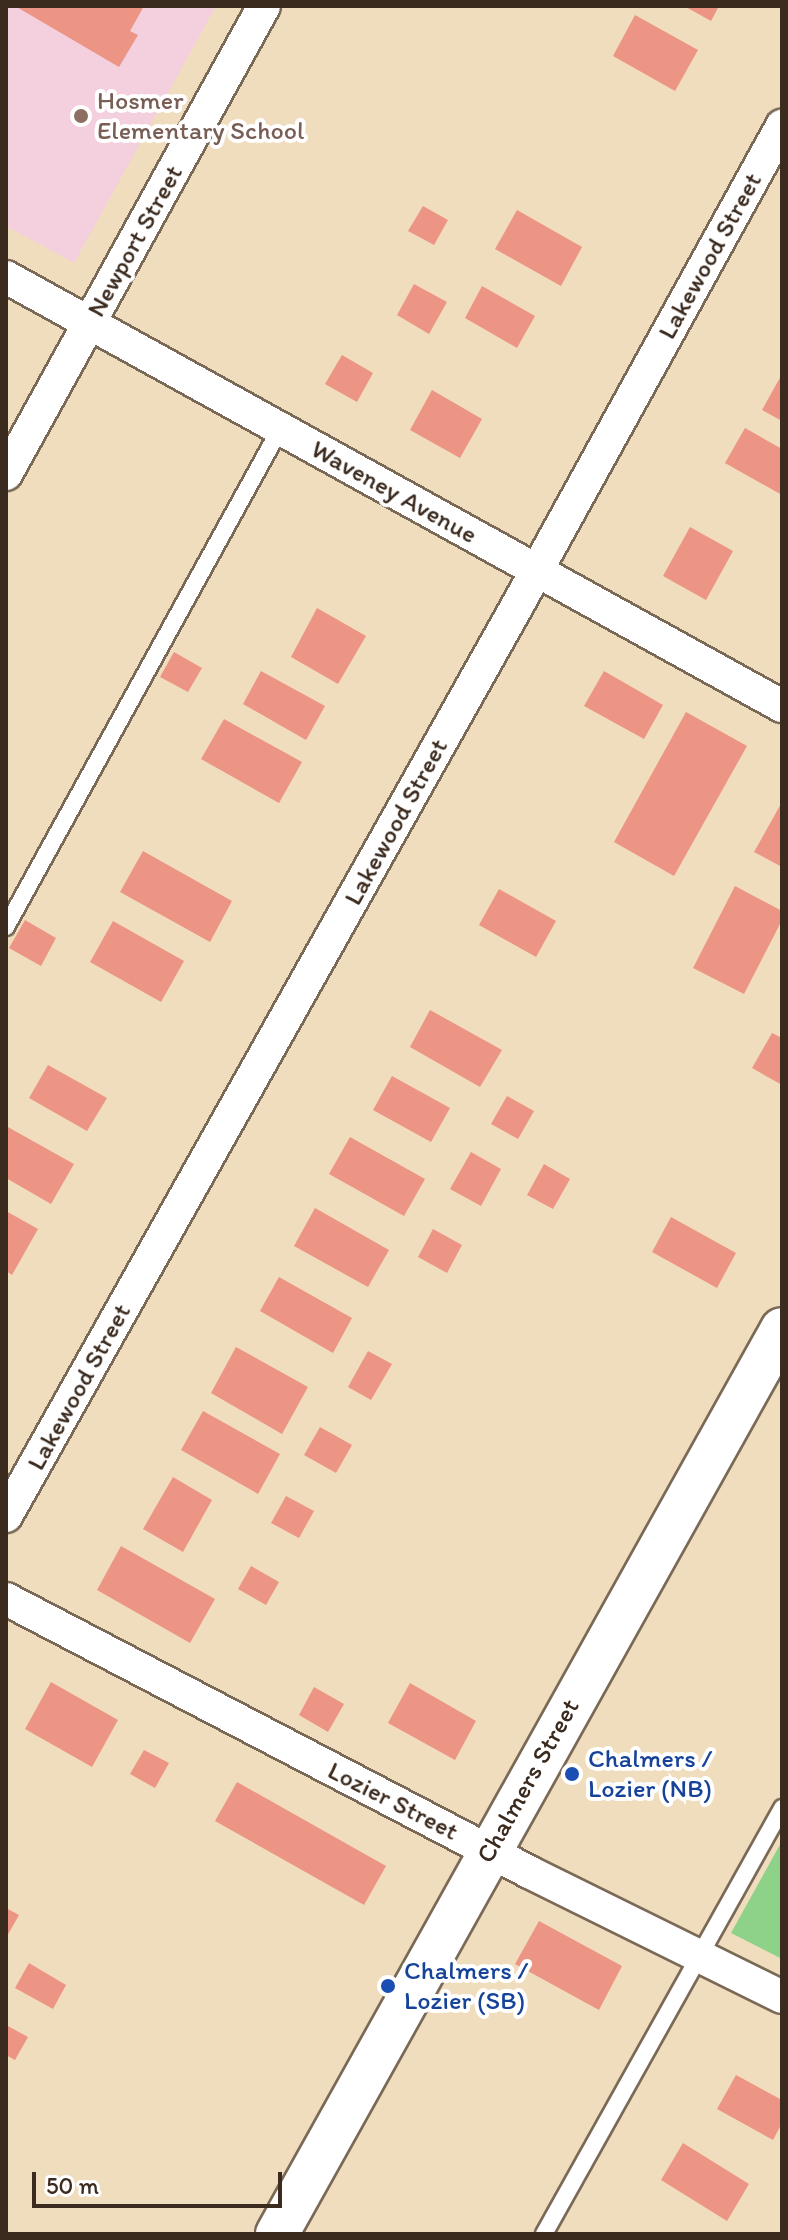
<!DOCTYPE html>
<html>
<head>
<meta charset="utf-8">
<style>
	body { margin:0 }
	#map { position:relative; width:788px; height:2240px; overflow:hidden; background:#f0ddbd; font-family:Itim,sans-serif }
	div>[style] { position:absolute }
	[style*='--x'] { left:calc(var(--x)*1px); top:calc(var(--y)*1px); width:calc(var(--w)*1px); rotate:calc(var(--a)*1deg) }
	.built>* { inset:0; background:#f4cfde }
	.green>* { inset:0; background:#8ed189 }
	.building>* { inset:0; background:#ec9584 }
	.roads { filter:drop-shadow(2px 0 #7a6956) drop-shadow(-2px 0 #7a6956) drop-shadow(0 2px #7a6956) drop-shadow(0 -2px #7a6956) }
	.service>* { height:16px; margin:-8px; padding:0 8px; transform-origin:8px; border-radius:8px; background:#fff }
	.minor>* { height:32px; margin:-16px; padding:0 16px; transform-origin:16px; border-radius:16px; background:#fff }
	.tertiary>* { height:42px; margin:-21px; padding:0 21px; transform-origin:21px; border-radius:21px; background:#fff }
	.dots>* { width:22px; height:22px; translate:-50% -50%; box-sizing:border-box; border:4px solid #fff; border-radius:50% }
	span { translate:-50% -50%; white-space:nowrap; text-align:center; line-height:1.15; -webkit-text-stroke:8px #fff; paint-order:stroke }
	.education-label { font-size:26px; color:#785e54 }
	.left { translate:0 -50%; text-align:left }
	.street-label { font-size:26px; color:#3b2a1e }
	.transit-label { font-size:26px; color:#164399 }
	.frame { position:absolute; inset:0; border:8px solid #3b2a1e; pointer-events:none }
	.scale { position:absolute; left:32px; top:2172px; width:250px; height:36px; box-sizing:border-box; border:4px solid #3b2a1e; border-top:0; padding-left:10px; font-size:24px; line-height:28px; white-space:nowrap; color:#3b2a1e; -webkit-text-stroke:6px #fff; paint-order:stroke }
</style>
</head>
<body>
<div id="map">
	<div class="built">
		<i style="clip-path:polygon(6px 6px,216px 6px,74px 263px,6px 226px)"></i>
	</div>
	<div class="green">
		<i style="clip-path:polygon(782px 1841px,782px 1959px,731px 1933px)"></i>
	</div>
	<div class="building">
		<i style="clip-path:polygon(15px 6px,144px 6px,130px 31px,138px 35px,119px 67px)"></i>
		<i style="clip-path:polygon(684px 6px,719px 6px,711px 21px)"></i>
		<i style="clip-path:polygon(635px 15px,698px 50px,675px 91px,613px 56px)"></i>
		<i style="clip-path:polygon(423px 206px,448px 220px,434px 245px,408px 231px)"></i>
		<i style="clip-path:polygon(517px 210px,582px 247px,561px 286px,495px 249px)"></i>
		<i style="clip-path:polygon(414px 284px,447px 302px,429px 334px,397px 315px)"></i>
		<i style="clip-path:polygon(482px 286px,535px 316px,517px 348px,465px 318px)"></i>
		<i style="clip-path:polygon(342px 355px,373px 373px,357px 402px,325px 384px)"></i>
		<i style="clip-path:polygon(782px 374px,782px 421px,762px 410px)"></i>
		<i style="clip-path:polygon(432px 390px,482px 419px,460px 458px,410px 430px)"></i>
		<i style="clip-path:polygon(745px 428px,782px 449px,782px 495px,725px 463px)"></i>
		<i style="clip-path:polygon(690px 527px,733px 551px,706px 600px,663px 576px)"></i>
		<i style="clip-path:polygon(317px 608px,366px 636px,338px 684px,291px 657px)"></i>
		<i style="clip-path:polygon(174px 652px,202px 668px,188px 692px,160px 677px)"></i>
		<i style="clip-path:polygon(261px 671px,325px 706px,306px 740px,243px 704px)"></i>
		<i style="clip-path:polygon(604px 671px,663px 705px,644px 739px,584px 706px)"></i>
		<i style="clip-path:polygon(686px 712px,747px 746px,674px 876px,614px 842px)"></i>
		<i style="clip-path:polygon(224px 719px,302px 762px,279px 803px,201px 759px)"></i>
		<i style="clip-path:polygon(782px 802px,782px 867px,754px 852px)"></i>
		<i style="clip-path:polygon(143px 851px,232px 901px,210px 942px,120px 892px)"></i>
		<i style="clip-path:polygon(735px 886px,782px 911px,782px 920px,744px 994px,693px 968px)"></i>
		<i style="clip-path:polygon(499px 889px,556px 921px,536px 957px,479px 925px)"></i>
		<i style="clip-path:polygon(25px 920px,56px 938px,41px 966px,9px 948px)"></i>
		<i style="clip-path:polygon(113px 921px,184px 961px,161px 1002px,90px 962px)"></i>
		<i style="clip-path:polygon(430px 1010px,502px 1050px,480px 1087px,410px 1047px)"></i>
		<i style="clip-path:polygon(772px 1033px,782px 1038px,782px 1085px,752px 1068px)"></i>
		<i style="clip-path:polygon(48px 1065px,107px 1098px,87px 1131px,29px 1098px)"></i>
		<i style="clip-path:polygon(392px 1076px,450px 1108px,431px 1142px,373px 1110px)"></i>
		<i style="clip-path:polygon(507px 1096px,534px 1111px,518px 1139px,491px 1124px)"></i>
		<i style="clip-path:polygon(6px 1126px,74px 1164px,51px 1204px,6px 1178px)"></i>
		<i style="clip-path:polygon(350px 1137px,425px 1179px,404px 1216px,329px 1174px)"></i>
		<i style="clip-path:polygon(471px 1152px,501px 1169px,481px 1206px,450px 1189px)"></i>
		<i style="clip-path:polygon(544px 1164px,570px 1179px,553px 1209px,527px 1195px)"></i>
		<i style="clip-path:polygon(315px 1208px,389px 1250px,368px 1287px,294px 1246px)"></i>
		<i style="clip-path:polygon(6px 1211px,38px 1229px,12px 1275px,6px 1271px)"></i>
		<i style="clip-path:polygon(671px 1217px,736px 1253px,717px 1288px,652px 1252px)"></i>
		<i style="clip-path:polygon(433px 1229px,462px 1245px,447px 1273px,418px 1257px)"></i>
		<i style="clip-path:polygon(279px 1277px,352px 1318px,333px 1353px,260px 1311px)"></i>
		<i style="clip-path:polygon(236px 1347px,308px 1387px,282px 1434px,211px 1393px)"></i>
		<i style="clip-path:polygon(368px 1351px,392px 1364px,371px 1400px,348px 1387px)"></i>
		<i style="clip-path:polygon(203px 1411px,280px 1454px,258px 1494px,181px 1450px)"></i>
		<i style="clip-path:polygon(320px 1427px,352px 1445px,336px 1473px,304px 1455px)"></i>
		<i style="clip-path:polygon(173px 1477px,212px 1500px,183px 1552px,143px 1529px)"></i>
		<i style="clip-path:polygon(286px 1496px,314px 1511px,299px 1538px,271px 1523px)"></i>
		<i style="clip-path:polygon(121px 1546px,215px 1599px,190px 1643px,97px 1590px)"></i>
		<i style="clip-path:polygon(251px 1566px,279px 1582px,266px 1605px,238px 1589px)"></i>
		<i style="clip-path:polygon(51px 1682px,118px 1720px,92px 1767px,25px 1729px)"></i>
		<i style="clip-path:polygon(410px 1683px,476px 1721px,455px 1760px,388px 1723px)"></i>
		<i style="clip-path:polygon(314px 1687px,344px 1704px,328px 1732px,299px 1715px)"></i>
		<i style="clip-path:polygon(144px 1750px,169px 1763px,155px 1788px,130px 1774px)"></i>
		<i style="clip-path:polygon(237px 1782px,386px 1866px,364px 1905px,215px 1821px)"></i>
		<i style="clip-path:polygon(6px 1908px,19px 1915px,6px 1938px)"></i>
		<i style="clip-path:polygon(539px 1921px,622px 1966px,599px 2010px,515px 1964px)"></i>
		<i style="clip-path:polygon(29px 1963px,66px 1985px,53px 2009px,15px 1988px)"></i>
		<i style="clip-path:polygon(6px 2025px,28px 2037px,15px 2060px,6px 2055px)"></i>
		<i style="clip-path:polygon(736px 2075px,782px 2100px,782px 2123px,773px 2140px,717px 2109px)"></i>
		<i style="clip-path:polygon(683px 2143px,749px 2184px,727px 2221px,661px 2180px)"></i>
	</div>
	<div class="roads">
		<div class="service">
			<i style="--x:6;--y:927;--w:568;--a:-61.18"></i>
			<i style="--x:544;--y:2234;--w:488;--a:-60.8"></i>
		</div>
		<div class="minor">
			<i style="--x:6;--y:277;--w:887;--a:28.94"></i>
			<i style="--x:6;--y:474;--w:534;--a:-61.13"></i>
			<i style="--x:6;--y:1516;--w:1041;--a:-60.68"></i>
			<i style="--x:516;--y:608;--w:551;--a:-61.11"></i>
			<i style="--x:6;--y:1599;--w:590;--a:27.56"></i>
			<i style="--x:529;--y:1872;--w:282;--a:26.3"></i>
		</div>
		<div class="tertiary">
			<i style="--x:277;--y:2234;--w:1036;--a:-60.84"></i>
		</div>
	</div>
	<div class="dots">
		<i style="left:81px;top:116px;background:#8d6e63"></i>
		<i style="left:572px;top:1774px;background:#1a4fb4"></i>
		<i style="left:388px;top:1986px;background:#1a4fb4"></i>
	</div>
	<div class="education-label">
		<span class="left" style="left:97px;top:116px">Hosmer<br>Elementary School</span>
	</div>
	<div class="street-label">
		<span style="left:135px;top:241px;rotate:-61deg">Newport Street</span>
		<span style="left:710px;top:256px;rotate:-61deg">Lakewood Street</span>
		<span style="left:394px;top:492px;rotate:29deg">Waveney Avenue</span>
		<span style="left:396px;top:822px;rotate:-61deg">Lakewood Street</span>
		<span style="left:79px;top:1387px;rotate:-61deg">Lakewood Street</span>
		<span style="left:528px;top:1781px;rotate:-61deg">Chalmers Street</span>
		<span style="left:393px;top:1801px;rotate:27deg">Lozier Street</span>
	</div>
	<div class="transit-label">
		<span class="left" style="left:588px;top:1774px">Chalmers /<br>Lozier (NB)</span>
		<span class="left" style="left:404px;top:1986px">Chalmers /<br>Lozier (SB)</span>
	</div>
	<div class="frame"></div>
	<div class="scale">50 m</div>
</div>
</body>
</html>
